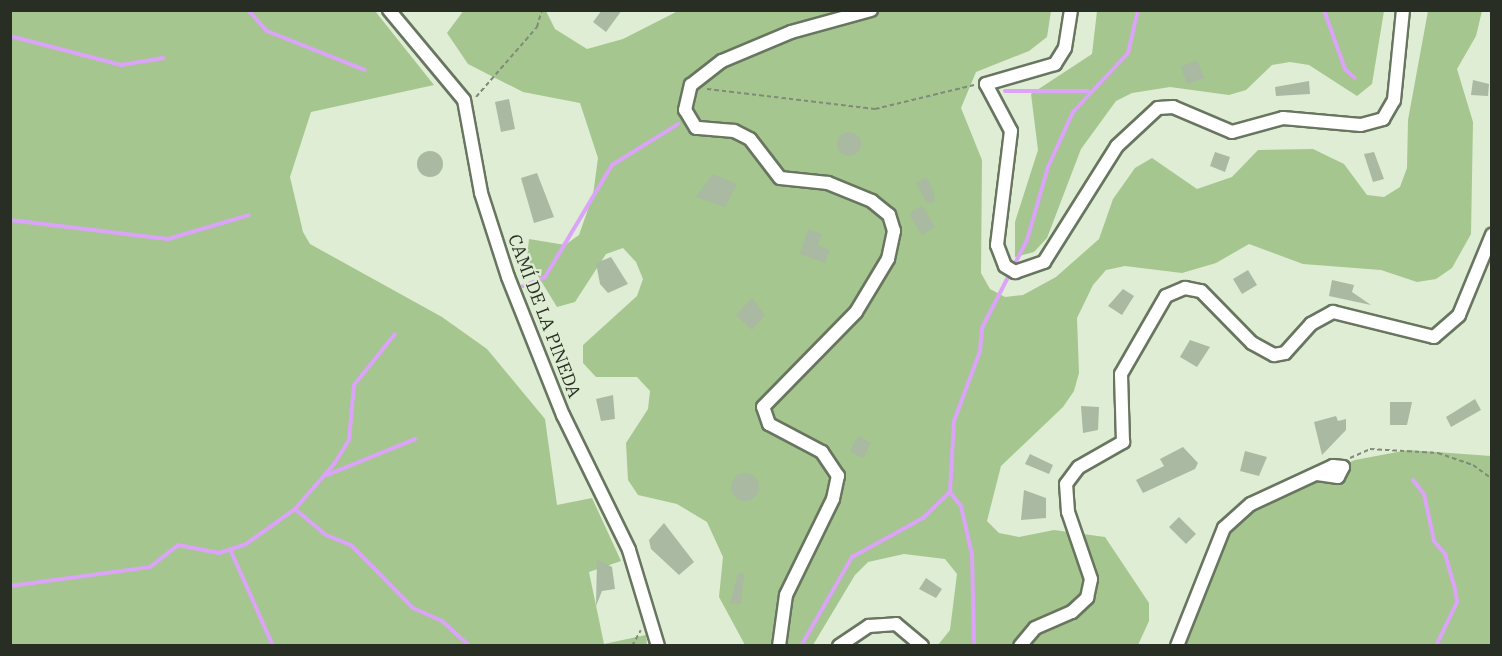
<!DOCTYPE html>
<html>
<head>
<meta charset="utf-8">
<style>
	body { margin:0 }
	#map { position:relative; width:1502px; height:656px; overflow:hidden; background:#deedd4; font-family:"IBM Plex Serif",serif }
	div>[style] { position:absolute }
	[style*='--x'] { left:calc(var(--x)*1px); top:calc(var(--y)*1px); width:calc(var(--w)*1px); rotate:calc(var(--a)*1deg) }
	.green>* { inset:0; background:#a5c68f }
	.stream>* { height:4px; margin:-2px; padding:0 2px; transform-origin:2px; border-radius:2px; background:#dba4f8 }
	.building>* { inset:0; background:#aab9a1 }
	.round { border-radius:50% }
	.path>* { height:2px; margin-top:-1px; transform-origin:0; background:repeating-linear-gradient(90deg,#808a79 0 4.5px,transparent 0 7.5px) }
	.roads { filter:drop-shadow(2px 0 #687660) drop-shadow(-2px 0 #687660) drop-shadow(0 2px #687660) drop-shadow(0 -2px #687660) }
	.minor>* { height:12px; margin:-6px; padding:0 6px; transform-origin:6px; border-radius:6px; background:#fff }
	span { translate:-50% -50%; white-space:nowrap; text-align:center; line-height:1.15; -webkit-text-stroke:4.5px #deedd4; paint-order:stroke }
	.street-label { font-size:18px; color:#282e24 }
	.frame { position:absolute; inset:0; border:12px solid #282e24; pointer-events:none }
</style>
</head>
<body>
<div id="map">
	<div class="green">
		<i style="clip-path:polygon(464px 10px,546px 11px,555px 29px,587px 49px,623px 39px,678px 11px,1051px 11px,1047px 37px,1029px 51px,976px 72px,961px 108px,982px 160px,981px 273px,990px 289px,1005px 297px,1023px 295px,1056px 277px,1099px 239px,1113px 199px,1135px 168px,1152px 158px,1197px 189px,1232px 177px,1258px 150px,1313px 149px,1344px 164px,1367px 195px,1384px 197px,1400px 187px,1407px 168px,1408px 120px,1428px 11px,1482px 11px,1476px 36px,1457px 69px,1473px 122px,1471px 234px,1452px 268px,1436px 279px,1417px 282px,1381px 270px,1303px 264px,1249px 244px,1216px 263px,1182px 273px,1125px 266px,1106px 270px,1093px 285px,1077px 318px,1079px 373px,1074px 391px,1063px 407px,1001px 466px,987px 521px,999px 533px,1019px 537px,1054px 530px,1105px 537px,1149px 603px,1149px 621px,1138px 645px,938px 645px,950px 630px,957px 574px,945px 559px,904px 554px,868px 562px,855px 575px,813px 645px,745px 645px,719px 597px,723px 557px,707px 522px,677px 504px,638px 495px,628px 480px,626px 443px,648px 409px,650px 391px,637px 377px,596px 377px,583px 363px,583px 345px,637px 296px,643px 279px,636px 262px,623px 248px,606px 254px,575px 302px,557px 307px,527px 258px,529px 239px,565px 245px,579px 235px,593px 195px,598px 158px,580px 103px,523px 92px,468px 64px,447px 33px)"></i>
		<i style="clip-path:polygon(10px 11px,375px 11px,434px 85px,311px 112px,290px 177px,303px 232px,310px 244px,442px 317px,487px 349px,545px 419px,557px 505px,592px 498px,621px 561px,589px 572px,604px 644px,646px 635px,647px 645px,11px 645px)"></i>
		<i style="clip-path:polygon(1097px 11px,1384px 11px,1372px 84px,1357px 96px,1309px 65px,1290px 62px,1272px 65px,1246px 90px,1229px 95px,1170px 87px,1132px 93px,1116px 101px,1081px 149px,1047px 238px,1034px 252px,1015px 257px,1015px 222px,1038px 150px,1031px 94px,1092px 54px)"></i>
		<i style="clip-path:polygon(1408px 450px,1491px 456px,1491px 645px,1184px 646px,1225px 531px,1272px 495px,1355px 460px)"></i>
	</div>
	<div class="stream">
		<i style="--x:248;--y:10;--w:28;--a:48"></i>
		<i style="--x:267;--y:31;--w:105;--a:21.7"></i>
		<i style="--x:1324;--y:10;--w:63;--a:70.4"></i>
		<i style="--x:1345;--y:69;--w:13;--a:42"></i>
		<i style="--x:10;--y:36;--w:115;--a:14.6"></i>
		<i style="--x:121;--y:65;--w:43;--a:-9.5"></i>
		<i style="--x:1005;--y:91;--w:83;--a:0"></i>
		<i style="--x:10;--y:220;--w:159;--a:6.9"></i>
		<i style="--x:168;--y:239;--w:84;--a:-16.5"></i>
		<i style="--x:523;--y:286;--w:24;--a:-22"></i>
		<i style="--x:545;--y:277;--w:131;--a:-59.1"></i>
		<i style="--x:612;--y:165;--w:78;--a:-31.8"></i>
		<i style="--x:327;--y:475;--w:95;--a:-22.2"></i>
		<i style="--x:1413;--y:480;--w:18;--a:52"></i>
		<i style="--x:1424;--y:494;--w:48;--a:78"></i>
		<i style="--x:1434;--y:541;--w:17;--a:50"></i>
		<i style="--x:1445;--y:554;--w:36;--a:74"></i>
		<i style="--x:1455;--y:589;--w:13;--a:81"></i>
		<i style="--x:1457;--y:602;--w:49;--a:115.5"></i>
		<i style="--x:950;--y:492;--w:18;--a:52"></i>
		<i style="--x:961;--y:506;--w:50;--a:77.3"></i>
		<i style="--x:972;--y:555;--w:91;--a:88.7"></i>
		<i style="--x:295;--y:509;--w:40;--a:40"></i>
		<i style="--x:326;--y:535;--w:27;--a:22"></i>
		<i style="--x:351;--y:545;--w:88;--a:45.5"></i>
		<i style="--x:413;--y:608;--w:32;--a:24"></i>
		<i style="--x:442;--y:621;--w:38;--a:42"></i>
		<i style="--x:230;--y:549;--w:106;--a:66.1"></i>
		<i style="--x:10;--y:586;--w:141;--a:-7.7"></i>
		<i style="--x:150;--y:567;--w:36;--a:-38"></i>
		<i style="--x:178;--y:545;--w:42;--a:11"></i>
		<i style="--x:219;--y:553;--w:28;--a:-18"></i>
		<i style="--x:246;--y:544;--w:60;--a:-35.5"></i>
		<i style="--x:295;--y:509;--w:60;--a:-49.1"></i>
		<i style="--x:334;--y:464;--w:28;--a:-58"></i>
		<i style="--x:349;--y:440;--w:55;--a:-84.8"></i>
		<i style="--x:354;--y:385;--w:65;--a:-51.2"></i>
		<i style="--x:801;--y:646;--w:103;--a:-60.2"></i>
		<i style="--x:852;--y:557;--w:81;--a:-28.8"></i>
		<i style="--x:923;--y:518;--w:37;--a:-44"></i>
		<i style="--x:950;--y:492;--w:71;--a:-86.8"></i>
		<i style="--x:954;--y:421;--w:75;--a:-69.6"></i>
		<i style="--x:980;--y:351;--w:23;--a:-85"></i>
		<i style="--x:982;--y:328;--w:99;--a:-62.9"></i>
		<i style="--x:1027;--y:240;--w:76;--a:-74"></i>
		<i style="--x:1048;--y:167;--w:60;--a:-65.6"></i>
		<i style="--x:1073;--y:112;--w:81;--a:-47"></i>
		<i style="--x:1128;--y:53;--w:44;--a:-76.9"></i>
	</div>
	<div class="building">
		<i style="clip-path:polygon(602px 10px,622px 10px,606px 32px,593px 22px)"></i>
		<i style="clip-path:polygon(1197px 60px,1204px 78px,1187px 84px,1181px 67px)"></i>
		<i style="clip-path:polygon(1473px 80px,1489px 84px,1488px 96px,1471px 95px)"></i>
		<i style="clip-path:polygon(1309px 81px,1310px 94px,1276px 96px,1275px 87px)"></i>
		<i style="clip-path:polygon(509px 99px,515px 129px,501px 132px,495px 102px)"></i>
		<i class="round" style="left:837px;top:132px;width:24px;height:24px"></i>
		<i class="round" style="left:417px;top:151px;width:26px;height:26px"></i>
		<i style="clip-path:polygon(1215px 152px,1230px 157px,1225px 172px,1210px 166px)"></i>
		<i style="clip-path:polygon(1374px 152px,1384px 179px,1373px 182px,1364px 154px)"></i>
		<i style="clip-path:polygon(537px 173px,554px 217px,534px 223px,521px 178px)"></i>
		<i style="clip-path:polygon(713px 174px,737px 184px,725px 207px,696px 197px)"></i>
		<i style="clip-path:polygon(926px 177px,933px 190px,935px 202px,927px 203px,916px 183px)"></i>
		<i style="clip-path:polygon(922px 205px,935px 227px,922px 235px,909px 214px)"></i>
		<i style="clip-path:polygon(808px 229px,822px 234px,818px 245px,830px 250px,825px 263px,800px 254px)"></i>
		<i style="clip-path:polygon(611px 257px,628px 284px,608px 293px,600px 284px,596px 263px)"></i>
		<i style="clip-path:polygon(1248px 270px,1257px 285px,1242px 294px,1233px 279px)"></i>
		<i style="clip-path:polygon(1332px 280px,1354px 285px,1352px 292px,1371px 305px,1329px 296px)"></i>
		<i style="clip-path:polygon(1123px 289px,1134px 296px,1122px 315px,1108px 306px)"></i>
		<i style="clip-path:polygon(752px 298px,765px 315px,752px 330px,736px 315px)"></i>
		<i style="clip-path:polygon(1190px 340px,1210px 347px,1197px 367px,1180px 357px)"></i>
		<i style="clip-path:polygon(613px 395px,615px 419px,601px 421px,596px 399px)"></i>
		<i style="clip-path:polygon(1475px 399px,1481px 410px,1451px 427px,1446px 417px)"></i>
		<i style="clip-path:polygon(1390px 402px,1412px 402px,1407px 425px,1390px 425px)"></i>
		<i style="clip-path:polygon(1081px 406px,1099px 407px,1098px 430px,1083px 433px)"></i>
		<i style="clip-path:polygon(1336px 416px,1338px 421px,1346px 419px,1346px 430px,1322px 455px,1314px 422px)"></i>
		<i style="clip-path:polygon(858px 436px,871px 443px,863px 458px,850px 451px)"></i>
		<i style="clip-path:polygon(1183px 447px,1198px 463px,1195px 469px,1143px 493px,1136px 480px,1164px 466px,1160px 459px)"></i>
		<i style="clip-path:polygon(1245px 451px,1267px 457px,1259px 476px,1240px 471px)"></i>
		<i style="clip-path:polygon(1030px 454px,1053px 465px,1049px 474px,1025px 464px)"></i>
		<i class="round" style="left:731px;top:473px;width:28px;height:28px"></i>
		<i style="clip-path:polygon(1024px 490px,1046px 498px,1046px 518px,1021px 520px)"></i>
		<i style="clip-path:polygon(1179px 517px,1196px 534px,1186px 544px,1169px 527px)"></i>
		<i style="clip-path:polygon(664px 523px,694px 562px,679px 575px,651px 549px,649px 540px)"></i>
		<i style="clip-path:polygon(597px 559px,612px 567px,615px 589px,602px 591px,596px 606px)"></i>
		<i style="clip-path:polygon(738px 573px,744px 574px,741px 604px,730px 604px)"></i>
		<i style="clip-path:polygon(926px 578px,942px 589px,936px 598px,919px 589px)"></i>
	</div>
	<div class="path">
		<i style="--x:707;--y:89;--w:169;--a:6.8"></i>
		<i style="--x:875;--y:109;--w:102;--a:-13.6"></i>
		<i style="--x:476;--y:97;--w:93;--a:-48.9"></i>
		<i style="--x:537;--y:27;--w:18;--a:-74"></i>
		<i style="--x:1350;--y:458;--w:22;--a:-24"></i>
		<i style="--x:1370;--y:449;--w:68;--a:3.4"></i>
		<i style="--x:1438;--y:453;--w:37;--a:19"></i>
		<i style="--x:1473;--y:465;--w:24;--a:36"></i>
		<i style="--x:632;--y:646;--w:18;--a:-61"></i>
	</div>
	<div class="roads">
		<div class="minor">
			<i style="--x:389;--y:10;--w:117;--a:50.2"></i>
			<i style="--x:464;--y:100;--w:95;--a:79.6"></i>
			<i style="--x:481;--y:193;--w:88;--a:72.2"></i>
			<i style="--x:508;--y:277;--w:149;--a:68.3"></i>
			<i style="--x:563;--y:415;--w:150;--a:63.9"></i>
			<i style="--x:629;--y:550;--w:100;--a:73.2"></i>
			<i style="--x:1071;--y:10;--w:38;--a:99"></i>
			<i style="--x:1065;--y:48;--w:19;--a:122"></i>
			<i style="--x:1055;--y:64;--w:72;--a:163.8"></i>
			<i style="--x:986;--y:84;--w:53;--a:62"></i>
			<i style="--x:1011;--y:131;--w:115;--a:97"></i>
			<i style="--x:997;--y:245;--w:22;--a:69"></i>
			<i style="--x:1005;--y:266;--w:12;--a:31"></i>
			<i style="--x:1015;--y:272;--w:31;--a:-19"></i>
			<i style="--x:1044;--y:262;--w:137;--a:-57.8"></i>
			<i style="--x:1117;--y:146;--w:56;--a:-42.8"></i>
			<i style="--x:1158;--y:108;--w:15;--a:-4"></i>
			<i style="--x:1173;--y:107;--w:64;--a:23"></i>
			<i style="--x:1232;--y:132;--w:53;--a:-15.4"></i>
			<i style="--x:1283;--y:118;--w:78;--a:5.1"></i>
			<i style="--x:1361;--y:125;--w:23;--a:-15"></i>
			<i style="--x:1383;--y:119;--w:22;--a:-60"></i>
			<i style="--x:1394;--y:100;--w:90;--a:-84.3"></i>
			<i style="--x:779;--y:646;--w:51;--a:-82.2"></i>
			<i style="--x:786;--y:595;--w:107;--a:-63.9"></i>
			<i style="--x:833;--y:499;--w:24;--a:-78"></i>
			<i style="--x:838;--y:476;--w:29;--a:-124"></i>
			<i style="--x:822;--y:452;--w:60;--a:-152.2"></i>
			<i style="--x:769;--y:424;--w:18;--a:-109"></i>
			<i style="--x:763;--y:407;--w:133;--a:-45.6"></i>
			<i style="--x:856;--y:312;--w:62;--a:-58.9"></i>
			<i style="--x:888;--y:259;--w:29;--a:-78"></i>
			<i style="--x:894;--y:231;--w:17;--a:-107"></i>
			<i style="--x:889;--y:215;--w:22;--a:-141"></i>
			<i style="--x:872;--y:201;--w:48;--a:-157.8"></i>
			<i style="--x:828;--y:183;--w:48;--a:-174.1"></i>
			<i style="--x:780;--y:178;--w:49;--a:-127.6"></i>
			<i style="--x:750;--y:139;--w:18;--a:-153"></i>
			<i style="--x:734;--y:131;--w:38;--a:-175"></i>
			<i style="--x:696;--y:128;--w:21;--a:-121"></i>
			<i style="--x:685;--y:110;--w:26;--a:-77"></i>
			<i style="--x:691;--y:85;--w:39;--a:-38"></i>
			<i style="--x:722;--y:61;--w:75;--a:-22.8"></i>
			<i style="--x:791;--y:32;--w:83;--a:-15.4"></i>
			<i style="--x:839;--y:646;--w:36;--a:-34"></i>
			<i style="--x:869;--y:626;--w:27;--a:-4"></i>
			<i style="--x:896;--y:624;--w:34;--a:40"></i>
			<i style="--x:1020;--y:646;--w:23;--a:-50"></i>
			<i style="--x:1035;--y:628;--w:40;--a:-23.4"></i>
			<i style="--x:1072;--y:612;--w:21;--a:-43"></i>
			<i style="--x:1087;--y:598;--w:19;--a:-78"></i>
			<i style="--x:1091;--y:579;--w:71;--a:-108.9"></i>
			<i style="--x:1068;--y:512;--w:28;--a:-94"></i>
			<i style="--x:1066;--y:484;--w:21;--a:-53"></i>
			<i style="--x:1079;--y:467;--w:51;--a:-29.6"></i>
			<i style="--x:1123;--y:442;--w:68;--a:-91.7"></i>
			<i style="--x:1121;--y:374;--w:90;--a:-60"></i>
			<i style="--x:1166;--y:296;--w:21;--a:-23"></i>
			<i style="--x:1185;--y:288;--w:16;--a:11"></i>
			<i style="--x:1201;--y:291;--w:73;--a:45.6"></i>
			<i style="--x:1252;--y:343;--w:25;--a:29"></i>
			<i style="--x:1274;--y:355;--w:11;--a:-10"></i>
			<i style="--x:1285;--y:353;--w:39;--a:-48"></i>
			<i style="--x:1311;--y:324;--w:25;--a:-29"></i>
			<i style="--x:1333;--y:312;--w:104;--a:13.9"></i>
			<i style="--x:1434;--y:337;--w:33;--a:-41"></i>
			<i style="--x:1459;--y:315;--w:87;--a:-67.6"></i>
			<i style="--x:1177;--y:646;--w:127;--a:-68.3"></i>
			<i style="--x:1224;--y:528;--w:36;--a:-42"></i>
			<i style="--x:1251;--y:504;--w:90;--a:-24.9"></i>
			<i style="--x:1333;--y:466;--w:10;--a:6"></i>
			<i style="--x:1343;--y:467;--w:11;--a:117"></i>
			<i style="--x:1338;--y:477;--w:21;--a:-172"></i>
		</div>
	</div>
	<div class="street-label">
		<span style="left:544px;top:316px;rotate:69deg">CAMÍ DE LA PINEDA</span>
	</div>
	<div class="frame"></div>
</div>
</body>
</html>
